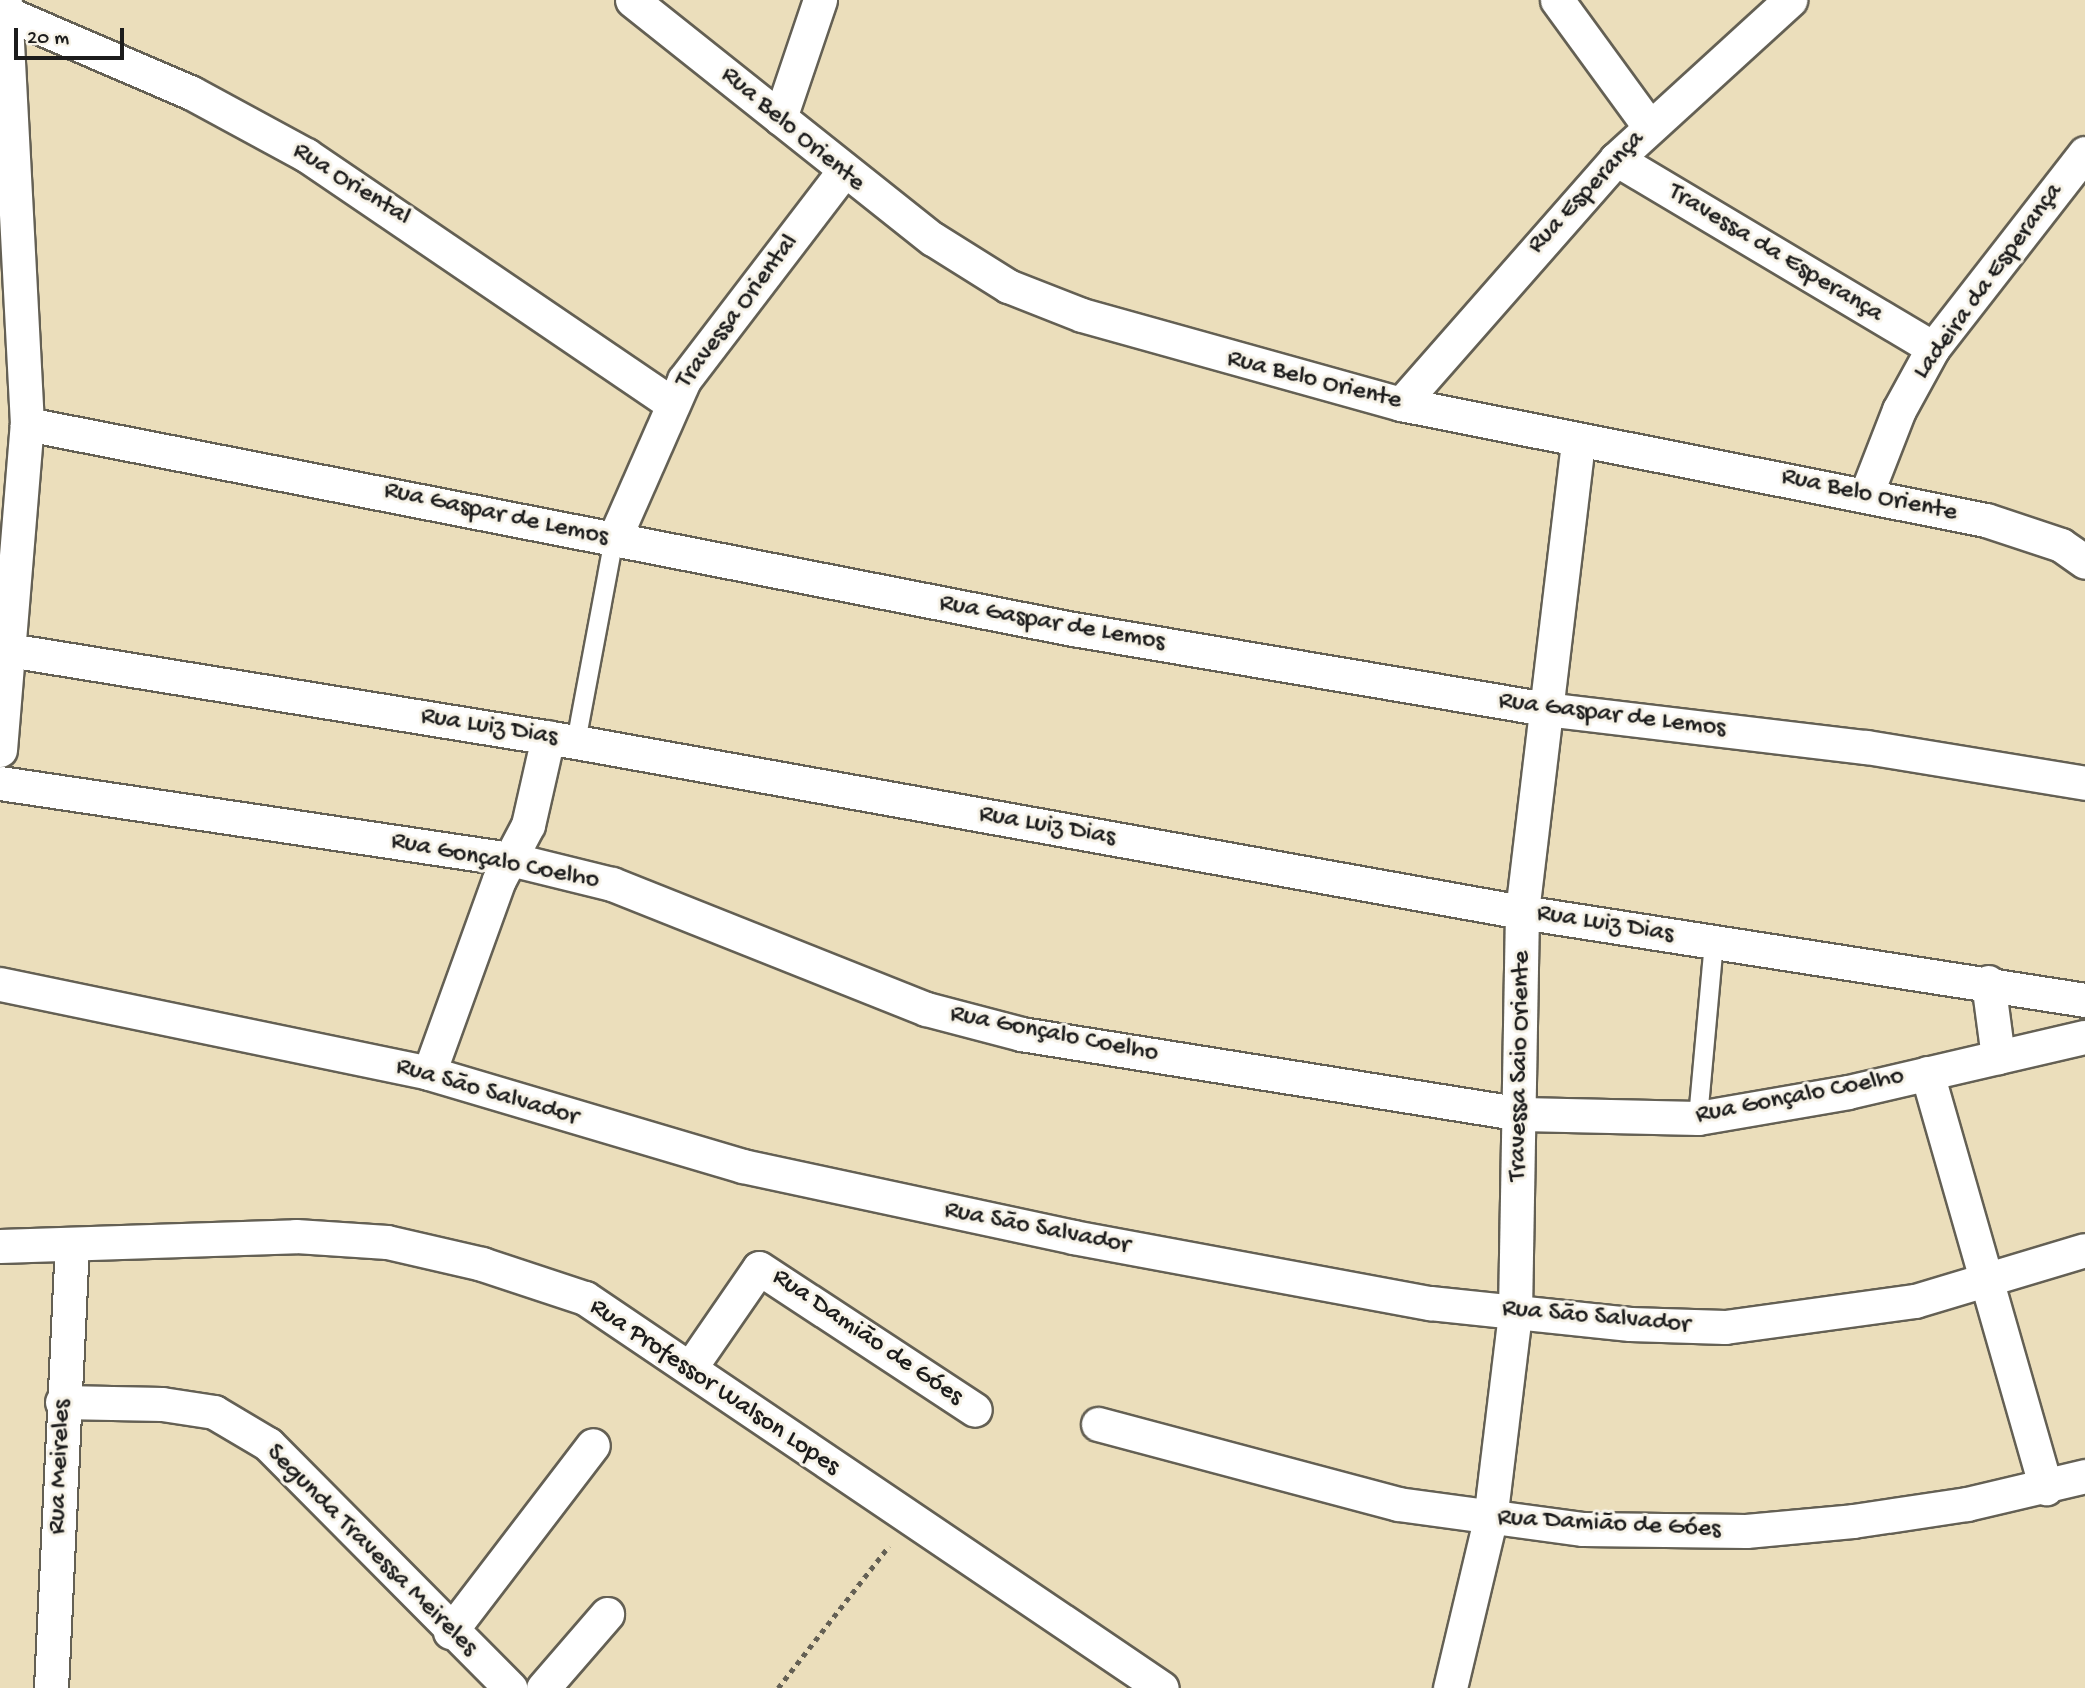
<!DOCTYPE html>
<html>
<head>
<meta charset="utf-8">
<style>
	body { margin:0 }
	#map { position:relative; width:2085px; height:1688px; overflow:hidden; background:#ebdebb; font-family:"Gochi Hand",sans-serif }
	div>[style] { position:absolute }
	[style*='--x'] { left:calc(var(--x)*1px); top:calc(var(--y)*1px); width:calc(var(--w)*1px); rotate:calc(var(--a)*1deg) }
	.path>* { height:4.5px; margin-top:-2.25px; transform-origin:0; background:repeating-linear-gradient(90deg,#646054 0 5px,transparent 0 10px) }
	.roads { filter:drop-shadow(2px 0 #646054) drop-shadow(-2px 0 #646054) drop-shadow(0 2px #646054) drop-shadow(0 -2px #646054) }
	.service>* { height:18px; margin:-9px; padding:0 9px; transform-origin:9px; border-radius:9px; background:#fff }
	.minor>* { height:33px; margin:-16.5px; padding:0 16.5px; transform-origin:16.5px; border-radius:16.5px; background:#fff }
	span { translate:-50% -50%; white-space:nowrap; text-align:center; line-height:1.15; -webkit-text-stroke:6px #f7f3e8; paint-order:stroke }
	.street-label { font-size:26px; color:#1c1c1c }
	.scale { position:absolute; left:14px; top:28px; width:110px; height:32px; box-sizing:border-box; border:4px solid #1c1c1c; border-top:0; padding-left:9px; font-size:21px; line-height:24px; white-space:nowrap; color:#1c1c1c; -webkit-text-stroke:5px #f7f3e8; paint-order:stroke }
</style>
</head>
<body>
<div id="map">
	<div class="path">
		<i style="--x:778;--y:1688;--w:180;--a:-52"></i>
	</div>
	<div class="roads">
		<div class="service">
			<i style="--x:576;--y:742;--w:207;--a:-79.4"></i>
			<i style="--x:1698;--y:1118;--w:177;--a:-84.8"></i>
		</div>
		<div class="minor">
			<i style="--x:632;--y:0;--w:384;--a:38.5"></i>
			<i style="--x:933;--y:239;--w:89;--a:32.1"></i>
			<i style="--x:1008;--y:286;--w:79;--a:21.4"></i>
			<i style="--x:1082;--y:315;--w:331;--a:15.6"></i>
			<i style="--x:1401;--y:404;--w:596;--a:11.22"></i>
			<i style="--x:1986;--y:520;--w:79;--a:18.4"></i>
			<i style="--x:2061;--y:545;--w:29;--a:35"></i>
			<i style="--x:1557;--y:0;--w:156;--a:53.9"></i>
			<i style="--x:6;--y:13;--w:202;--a:23.3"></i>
			<i style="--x:192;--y:93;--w:130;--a:28.5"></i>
			<i style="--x:306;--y:155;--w:441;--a:34.2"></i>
			<i style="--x:780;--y:118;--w:125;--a:-71.3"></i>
			<i style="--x:1616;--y:159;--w:369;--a:30.8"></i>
			<i style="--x:1401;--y:404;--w:326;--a:-48.7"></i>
			<i style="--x:1616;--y:159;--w:236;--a:-42.4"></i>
			<i style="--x:27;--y:424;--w:1066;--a:11.09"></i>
			<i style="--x:1073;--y:629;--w:480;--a:9.6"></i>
			<i style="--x:1546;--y:709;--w:322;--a:6.8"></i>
			<i style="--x:1866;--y:747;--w:222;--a:9.3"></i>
			<i style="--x:1867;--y:492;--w:88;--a:-68.7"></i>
			<i style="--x:1899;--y:410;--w:71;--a:-61.3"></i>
			<i style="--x:1933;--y:348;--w:247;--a:-52.1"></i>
			<i style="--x:614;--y:539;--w:174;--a:-66.2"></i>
			<i style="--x:684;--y:380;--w:260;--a:-52.6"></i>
			<i style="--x:9;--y:650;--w:574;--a:9.22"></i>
			<i style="--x:576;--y:742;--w:961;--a:10.19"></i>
			<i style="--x:1522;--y:912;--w:570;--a:8.88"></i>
			<i style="--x:0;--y:750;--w:327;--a:-85.3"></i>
			<i style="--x:27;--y:424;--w:425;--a:-93"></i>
			<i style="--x:0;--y:783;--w:516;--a:8.48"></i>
			<i style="--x:510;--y:859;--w:105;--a:13.8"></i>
			<i style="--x:612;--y:884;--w:338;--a:21.7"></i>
			<i style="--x:926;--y:1009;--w:98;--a:14.7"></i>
			<i style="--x:1021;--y:1034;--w:507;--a:9.07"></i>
			<i style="--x:1522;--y:1114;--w:176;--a:1.3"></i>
			<i style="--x:1698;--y:1118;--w:152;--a:-9.8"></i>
			<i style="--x:1848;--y:1092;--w:243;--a:-13.1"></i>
			<i style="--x:1988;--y:982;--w:76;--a:82.4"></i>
			<i style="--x:0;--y:984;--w:438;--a:11.7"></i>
			<i style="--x:429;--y:1073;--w:327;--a:16.5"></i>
			<i style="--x:743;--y:1166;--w:338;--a:12.1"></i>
			<i style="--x:1073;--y:1237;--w:363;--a:10.5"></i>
			<i style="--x:1430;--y:1303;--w:201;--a:6"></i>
			<i style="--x:1630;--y:1324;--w:95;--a:1.8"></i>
			<i style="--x:1725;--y:1327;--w:192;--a:-7.8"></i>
			<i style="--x:1915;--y:1301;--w:177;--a:-16.7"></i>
			<i style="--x:429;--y:1073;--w:205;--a:-70.1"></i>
			<i style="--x:499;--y:880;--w:62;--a:-62.2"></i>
			<i style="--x:528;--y:825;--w:90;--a:-77.2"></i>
			<i style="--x:1927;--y:1073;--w:432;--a:74"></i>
			<i style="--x:0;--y:1246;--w:296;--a:-1.9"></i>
			<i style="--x:296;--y:1236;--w:91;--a:3.8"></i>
			<i style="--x:387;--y:1242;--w:98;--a:13"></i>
			<i style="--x:482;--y:1264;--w:108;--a:18.3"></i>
			<i style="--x:585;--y:1298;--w:696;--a:34.06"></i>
			<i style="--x:690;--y:1368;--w:121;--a:-55.4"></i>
			<i style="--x:759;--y:1268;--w:258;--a:33.3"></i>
			<i style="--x:62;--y:1402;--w:100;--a:1.1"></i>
			<i style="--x:162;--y:1404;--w:53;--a:8.7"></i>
			<i style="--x:214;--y:1412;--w:63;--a:30.7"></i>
			<i style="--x:268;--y:1444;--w:344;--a:45.2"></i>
			<i style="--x:1098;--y:1424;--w:310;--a:14.9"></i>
			<i style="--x:1398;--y:1504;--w:187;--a:7.7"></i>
			<i style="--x:1583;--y:1529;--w:163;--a:0.7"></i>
			<i style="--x:1746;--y:1531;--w:107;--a:-5.3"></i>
			<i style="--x:1853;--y:1521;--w:115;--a:-8.5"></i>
			<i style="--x:1967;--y:1504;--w:121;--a:-13.3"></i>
			<i style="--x:450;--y:1632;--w:235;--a:-52.6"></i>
			<i style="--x:51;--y:1688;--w:442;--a:-87.3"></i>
			<i style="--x:543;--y:1688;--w:98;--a:-49.1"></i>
			<i style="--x:1450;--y:1688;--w:173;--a:-76.6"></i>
			<i style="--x:1490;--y:1520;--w:209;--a:-83.1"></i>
			<i style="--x:1515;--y:1312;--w:400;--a:-89"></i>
			<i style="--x:1522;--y:912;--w:474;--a:-83.2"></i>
		</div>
	</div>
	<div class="street-label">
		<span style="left:792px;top:130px;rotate:40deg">Rua Belo Oriente</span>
		<span style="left:351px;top:185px;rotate:32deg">Rua Oriental</span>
		<span style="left:1587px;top:193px;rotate:-47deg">Rua Esperança</span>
		<span style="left:1775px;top:254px;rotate:31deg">Travessa da Esperança</span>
		<span style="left:1989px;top:282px;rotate:-54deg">Ladeira da Esperança</span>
		<span style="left:738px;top:312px;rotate:-53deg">Travessa Oriental</span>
		<span style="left:1314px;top:381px;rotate:14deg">Rua Belo Oriente</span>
		<span style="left:1869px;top:496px;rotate:12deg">Rua Belo Oriente</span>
		<span style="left:496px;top:515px;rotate:12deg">Rua Gaspar de Lemos</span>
		<span style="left:1052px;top:624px;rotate:10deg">Rua Gaspar de Lemos</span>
		<span style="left:1612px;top:716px;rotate:7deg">Rua Gaspar de Lemos</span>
		<span style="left:489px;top:728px;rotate:9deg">Rua Luiz Dias</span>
		<span style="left:1047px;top:827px;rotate:10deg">Rua Luiz Dias</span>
		<span style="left:495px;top:862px;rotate:11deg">Rua Gonçalo Coelho</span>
		<span style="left:1605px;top:925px;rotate:9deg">Rua Luiz Dias</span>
		<span style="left:1054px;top:1035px;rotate:11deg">Rua Gonçalo Coelho</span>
		<span style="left:1521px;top:1066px;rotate:-89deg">Travessa Saio Oriente</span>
		<span style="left:487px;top:1093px;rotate:16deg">Rua São Salvador</span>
		<span style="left:1800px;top:1097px;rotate:-11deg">Rua Gonçalo Coelho</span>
		<span style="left:1037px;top:1229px;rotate:11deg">Rua São Salvador</span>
		<span style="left:1596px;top:1318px;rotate:5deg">Rua São Salvador</span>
		<span style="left:867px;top:1338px;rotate:34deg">Rua Damião de Góes</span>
		<span style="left:714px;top:1388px;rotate:34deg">Rua Professor Walson Lopes</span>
		<span style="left:61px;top:1467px;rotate:-88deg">Rua Meireles</span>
		<span style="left:1609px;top:1525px;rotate:3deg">Rua Damião de Góes</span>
		<span style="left:371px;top:1551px;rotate:45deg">Segunda Travessa Meireles</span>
	</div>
	<div class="scale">20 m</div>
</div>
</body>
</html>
